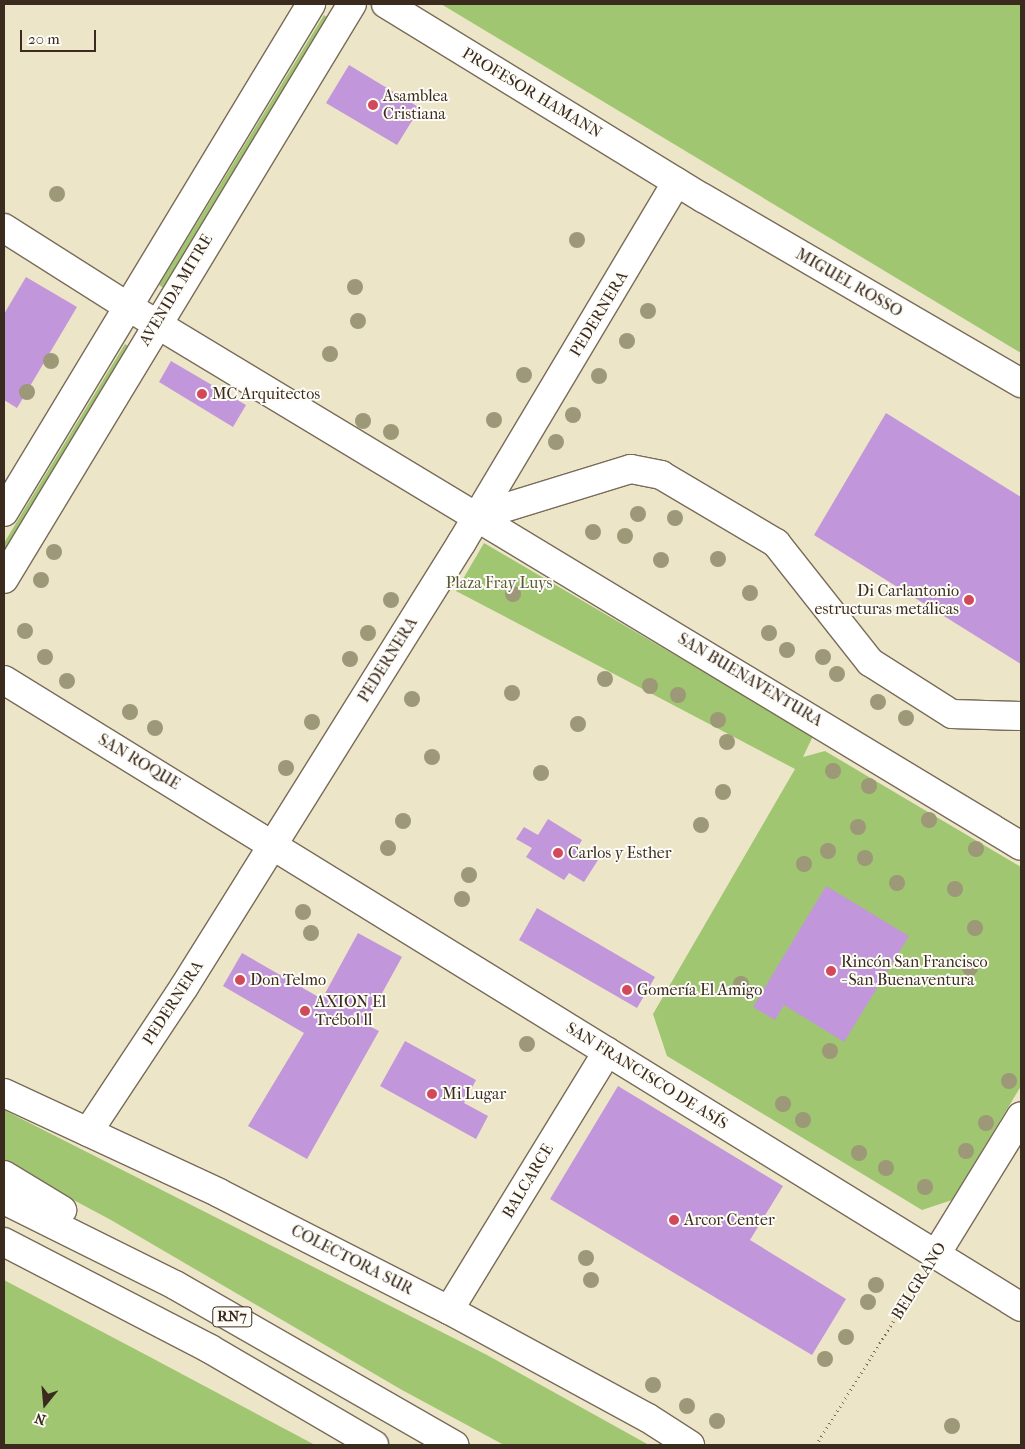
<!DOCTYPE html>
<html>
<head>
<meta charset="utf-8">
<style>
	body { margin:0 }
	#map { position:relative; width:1025px; height:1449px; overflow:hidden; background:#ede5c7; font-family:"IM FELL French Canon",serif }
	div>[style] { position:absolute }
	[style*='--x'] { left:calc(var(--x)*1px); top:calc(var(--y)*1px); width:calc(var(--w)*1px); rotate:calc(var(--a)*1deg) }
	.green>* { inset:0; background:#a0c671 }
	.building>* { inset:0; background:#c196da }
	.path>* { height:3px; margin-top:-1.5px; transform-origin:0; background:repeating-linear-gradient(90deg,#796b59 0 1px,transparent 0 5px) }
	.roads { filter:drop-shadow(1px 0 #796b59) drop-shadow(-1px 0 #796b59) drop-shadow(0 1px #796b59) drop-shadow(0 -1px #796b59) }
	.minor>* { height:28px; margin:-14px; padding:0 14px; transform-origin:14px; border-radius:14px; background:#fff }
	.major>* { height:28px; margin:-14px; padding:0 14px; transform-origin:14px; border-radius:14px; background:#fff }
	.highway>* { height:28px; margin:-14px; padding:0 14px; transform-origin:14px; border-radius:14px; background:#fff }
	.trees>* { width:16px; height:16px; margin:-8px; border-radius:50%; background:#9c9878 }
	.dots>* { width:14px; height:14px; translate:-50% -50%; box-sizing:border-box; border:2px solid #fdfcf7; border-radius:50% }
	span { translate:-50% -50%; white-space:nowrap; text-align:center; line-height:1.15; -webkit-text-stroke:4px #fdfcf7; paint-order:stroke }
	.shield-label span { padding:1px 4px; background:#fdfcf7; border:1px solid; border-radius:4px; -webkit-text-stroke-width:0 }
	.shield-label { font-size:15px; color:#3b2a1e; font-weight:700 }
	.street-label { font-size:16px; color:#3b2a1e }
	.poi-label { font-size:16px; color:#3b2a1e }
	.left { translate:0 -50%; text-align:left }
	.right { translate:-100% -50%; text-align:right }
	.park-label { font-size:16px; color:#595937 }
	.frame { position:absolute; inset:0; border:5px solid #3b2a1e; pointer-events:none }
	.north { position:absolute; left:20px; top:1379px; width:50px; height:50px; -webkit-text-stroke:4px #fdfcf7; paint-order:stroke; rotate:197deg; font-size:14px; font-weight:700; line-height:20px; text-align:center; color:#3b2a1e }
	.north::after { content:''; display:block; margin:auto; width:18px; height:22px; background:#3b2a1e; clip-path:polygon(50% 0,100% 100%,50% 72%,0 100%) }
	.scale { position:absolute; left:20px; top:30px; width:76px; height:22px; box-sizing:border-box; border:2px solid #3b2a1e; border-top:0; padding-left:6px; font-size:15px; line-height:18px; white-space:nowrap; color:#3b2a1e; -webkit-text-stroke:4px #fdfcf7; paint-order:stroke }
</style>
</head>
<body>
<div id="map">
	<div class="green">
		<i style="clip-path:polygon(441px 4px,1021px 4px,1021px 353px)"></i>
		<i style="clip-path:polygon(324px 15px,330px 19px,165px 289px,159px 285px)"></i>
		<i style="clip-path:polygon(125px 344px,131px 348px,4px 557px,4px 543px)"></i>
		<i style="clip-path:polygon(484px 543px,813px 736px,803px 757px,825px 751px,1021px 867px,1021px 1086px,952px 1200px,922px 1210px,667px 1056px,653px 1014px,795px 769px,456px 591px)"></i>
		<i style="clip-path:polygon(4px 1110px,487px 1355px,649px 1445px,504px 1445px,402px 1390px,111px 1220px,4px 1163px)"></i>
		<i style="clip-path:polygon(4px 1280px,150px 1357px,315px 1445px,4px 1445px)"></i>
	</div>
	<div class="building">
		<i style="clip-path:polygon(349px 65px,420px 108px,397px 145px,326px 103px)"></i>
		<i style="clip-path:polygon(26px 277px,77px 307px,17px 408px,4px 400px,4px 314px)"></i>
		<i style="clip-path:polygon(171px 361px,246px 405px,233px 427px,159px 382px)"></i>
		<i style="clip-path:polygon(886px 413px,1021px 497px,1021px 664px,814px 535px)"></i>
		<i style="clip-path:polygon(548px 819px,582px 840px,578px 847px,598px 860px,584px 882px,569px 873px,564px 880px,526px 857px,532px 848px,516px 839px,524px 827px,538px 835px)"></i>
		<i style="clip-path:polygon(826px 886px,909px 936px,844px 1042px,784px 1005px,775px 1020px,753px 1007px)"></i>
		<i style="clip-path:polygon(537px 908px,655px 977px,637px 1008px,519px 940px)"></i>
		<i style="clip-path:polygon(358px 933px,402px 957px,365px 1024px,379px 1031px,307px 1159px,248px 1126px,304px 1033px,223px 986px,242px 953px,322px 999px)"></i>
		<i style="clip-path:polygon(405px 1041px,476px 1080px,464px 1103px,488px 1116px,476px 1139px,380px 1086px)"></i>
		<i style="clip-path:polygon(618px 1086px,783px 1186px,750px 1240px,846px 1299px,812px 1355px,550px 1199px)"></i>
	</div>
	<div class="path">
		<i style="--x:816;--y:1445;--w:198;--a:-58"></i>
	</div>
	<div class="roads">
		<div class="minor">
			<i style="--x:386;--y:4;--w:372;--a:31.5"></i>
			<i style="--x:703;--y:198;--w:368;--a:30.2"></i>
			<i style="--x:4;--y:228;--w:146;--a:32.4"></i>
			<i style="--x:127;--y:306;--w:1044;--a:31.13"></i>
			<i style="--x:478;--y:516;--w:160;--a:-17.1"></i>
			<i style="--x:631;--y:469;--w:31;--a:11"></i>
			<i style="--x:661;--y:475;--w:134;--a:30.6"></i>
			<i style="--x:776;--y:543;--w:152;--a:51.7"></i>
			<i style="--x:870;--y:662;--w:97;--a:32.4"></i>
			<i style="--x:952;--y:714;--w:69;--a:1.7"></i>
			<i style="--x:4;--y:680;--w:1195;--a:31.65"></i>
			<i style="--x:88;--y:1132;--w:174;--a:-56.5"></i>
			<i style="--x:184;--y:987;--w:525;--a:-58.01"></i>
			<i style="--x:462;--y:542;--w:419;--a:-59.2"></i>
			<i style="--x:935;--y:1256;--w:164;--a:-58.4"></i>
			<i style="--x:449;--y:1310;--w:303;--a:-58.5"></i>
		</div>
		<div class="major">
			<i style="--x:4;--y:512;--w:594;--a:-58.85"></i>
			<i style="--x:4;--y:579;--w:672;--a:-58.82"></i>
			<i style="--x:4;--y:1093;--w:237;--a:24.9"></i>
			<i style="--x:219;--y:1193;--w:258;--a:27"></i>
			<i style="--x:449;--y:1310;--w:226;--a:28.5"></i>
			<i style="--x:648;--y:1418;--w:50;--a:32.7"></i>
		</div>
		<div class="highway">
			<i style="--x:4;--y:1175;--w:68;--a:31.1"></i>
			<i style="--x:4;--y:1200;--w:191;--a:26.4"></i>
			<i style="--x:175;--y:1285;--w:322;--a:29.8"></i>
			<i style="--x:4;--y:1242;--w:232;--a:27.4"></i>
			<i style="--x:210;--y:1349;--w:190;--a:30.3"></i>
		</div>
	</div>
	<div class="trees">
		<i style="left:57px;top:194px"></i>
		<i style="left:577px;top:240px"></i>
		<i style="left:355px;top:287px"></i>
		<i style="left:648px;top:311px"></i>
		<i style="left:358px;top:321px"></i>
		<i style="left:627px;top:341px"></i>
		<i style="left:330px;top:354px"></i>
		<i style="left:51px;top:361px"></i>
		<i style="left:524px;top:375px"></i>
		<i style="left:599px;top:376px"></i>
		<i style="left:27px;top:392px"></i>
		<i style="left:573px;top:415px"></i>
		<i style="left:494px;top:420px"></i>
		<i style="left:363px;top:421px"></i>
		<i style="left:391px;top:432px"></i>
		<i style="left:556px;top:442px"></i>
		<i style="left:638px;top:514px"></i>
		<i style="left:675px;top:518px"></i>
		<i style="left:593px;top:532px"></i>
		<i style="left:625px;top:536px"></i>
		<i style="left:54px;top:552px"></i>
		<i style="left:718px;top:559px"></i>
		<i style="left:661px;top:560px"></i>
		<i style="left:41px;top:580px"></i>
		<i style="left:750px;top:593px"></i>
		<i style="left:513px;top:594px"></i>
		<i style="left:391px;top:600px"></i>
		<i style="left:25px;top:631px"></i>
		<i style="left:368px;top:633px"></i>
		<i style="left:769px;top:633px"></i>
		<i style="left:787px;top:650px"></i>
		<i style="left:45px;top:657px"></i>
		<i style="left:823px;top:657px"></i>
		<i style="left:350px;top:659px"></i>
		<i style="left:837px;top:674px"></i>
		<i style="left:605px;top:679px"></i>
		<i style="left:67px;top:681px"></i>
		<i style="left:650px;top:686px"></i>
		<i style="left:512px;top:693px"></i>
		<i style="left:678px;top:695px"></i>
		<i style="left:412px;top:699px"></i>
		<i style="left:878px;top:702px"></i>
		<i style="left:130px;top:712px"></i>
		<i style="left:906px;top:718px"></i>
		<i style="left:718px;top:720px"></i>
		<i style="left:312px;top:722px"></i>
		<i style="left:578px;top:724px"></i>
		<i style="left:155px;top:728px"></i>
		<i style="left:727px;top:742px"></i>
		<i style="left:432px;top:757px"></i>
		<i style="left:286px;top:768px"></i>
		<i style="left:833px;top:771px"></i>
		<i style="left:541px;top:773px"></i>
		<i style="left:869px;top:786px"></i>
		<i style="left:723px;top:792px"></i>
		<i style="left:929px;top:820px"></i>
		<i style="left:403px;top:821px"></i>
		<i style="left:701px;top:825px"></i>
		<i style="left:858px;top:827px"></i>
		<i style="left:388px;top:848px"></i>
		<i style="left:976px;top:849px"></i>
		<i style="left:828px;top:851px"></i>
		<i style="left:865px;top:858px"></i>
		<i style="left:804px;top:864px"></i>
		<i style="left:469px;top:875px"></i>
		<i style="left:897px;top:883px"></i>
		<i style="left:955px;top:889px"></i>
		<i style="left:462px;top:899px"></i>
		<i style="left:303px;top:912px"></i>
		<i style="left:975px;top:928px"></i>
		<i style="left:311px;top:933px"></i>
		<i style="left:970px;top:968px"></i>
		<i style="left:741px;top:984px"></i>
		<i style="left:527px;top:1044px"></i>
		<i style="left:830px;top:1051px"></i>
		<i style="left:1009px;top:1081px"></i>
		<i style="left:783px;top:1104px"></i>
		<i style="left:803px;top:1120px"></i>
		<i style="left:986px;top:1123px"></i>
		<i style="left:966px;top:1151px"></i>
		<i style="left:859px;top:1153px"></i>
		<i style="left:886px;top:1168px"></i>
		<i style="left:925px;top:1187px"></i>
		<i style="left:586px;top:1258px"></i>
		<i style="left:591px;top:1280px"></i>
		<i style="left:876px;top:1285px"></i>
		<i style="left:868px;top:1302px"></i>
		<i style="left:846px;top:1337px"></i>
		<i style="left:825px;top:1359px"></i>
		<i style="left:653px;top:1385px"></i>
		<i style="left:687px;top:1406px"></i>
		<i style="left:717px;top:1421px"></i>
		<i style="left:952px;top:1426px"></i>
	</div>
	<div class="dots">
		<i style="left:373px;top:105px;background:#d1495b"></i>
		<i style="left:202px;top:394px;background:#d1495b"></i>
		<i style="left:969px;top:600px;background:#d1495b"></i>
		<i style="left:558px;top:853px;background:#d1495b"></i>
		<i style="left:831px;top:971px;background:#d1495b"></i>
		<i style="left:240px;top:980px;background:#d1495b"></i>
		<i style="left:627px;top:990px;background:#d1495b"></i>
		<i style="left:305px;top:1011px;background:#d1495b"></i>
		<i style="left:432px;top:1094px;background:#d1495b"></i>
		<i style="left:674px;top:1220px;background:#d1495b"></i>
	</div>
	<div class="shield-label">
		<span style="left:232px;top:1317px">RN7</span>
	</div>
	<div class="street-label">
		<span style="left:532px;top:93px;rotate:31deg">PROFESOR HAMANN</span>
		<span style="left:849px;top:283px;rotate:30deg">MIGUEL ROSSO</span>
		<span style="left:176px;top:290px;rotate:-59deg">AVENIDA MITRE</span>
		<span style="left:599px;top:314px;rotate:-59deg">PEDERNERA</span>
		<span style="left:388px;top:660px;rotate:-58deg">PEDERNERA</span>
		<span style="left:750px;top:680px;rotate:31deg">SAN BUENAVENTURA</span>
		<span style="left:139px;top:762px;rotate:31deg">SAN ROQUE</span>
		<span style="left:173px;top:1003px;rotate:-57deg">PEDERNERA</span>
		<span style="left:647px;top:1076px;rotate:32deg">SAN FRANCISCO DE ASÍS</span>
		<span style="left:528px;top:1181px;rotate:-59deg">BALCARCE</span>
		<span style="left:352px;top:1260px;rotate:27deg">COLECTORA SUR</span>
		<span style="left:919px;top:1281px;rotate:-58deg">BELGRANO</span>
	</div>
	<div class="poi-label">
		<span class="left" style="left:383px;top:105px">Asamblea<br>Cristiana</span>
		<span class="left" style="left:212px;top:394px">MC Arquitectos</span>
		<span class="right" style="left:959px;top:600px">Di Carlantonio<br>estructuras metálicas</span>
		<span class="left" style="left:568px;top:853px">Carlos y Esther</span>
		<span class="left" style="left:841px;top:971px">Rincón San Francisco<br>- San Buenaventura</span>
		<span class="left" style="left:250px;top:980px">Don Telmo</span>
		<span class="left" style="left:637px;top:990px">Gomería El Amigo</span>
		<span class="left" style="left:315px;top:1011px">AXION El<br>Trébol ll</span>
		<span class="left" style="left:442px;top:1094px">Mi Lugar</span>
		<span class="left" style="left:684px;top:1220px">Arcor Center</span>
	</div>
	<div class="park-label">
		<span style="left:499px;top:583px">Plaza Fray Luys</span>
	</div>
	<div class="frame"></div>
	<div class="north">N</div>
	<div class="scale">20 m</div>
</div>
</body>
</html>
